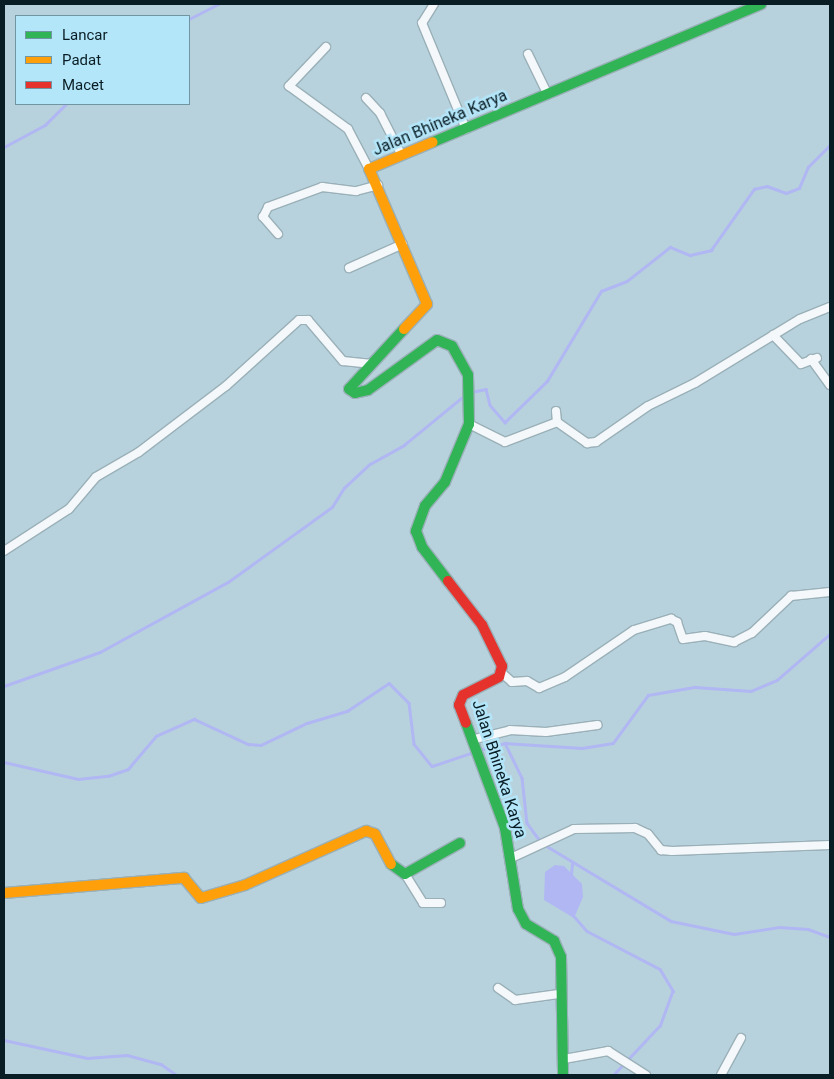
<!DOCTYPE html>
<html>
<head>
<meta charset="utf-8">
<style>
	body { margin:0 }
	#map { position:relative; width:834px; height:1079px; overflow:hidden; background:#b7d2dd; font-family:Roboto,sans-serif }
	div>[style] { position:absolute }
	[style*='--x'] { left:calc(var(--x)*1px); top:calc(var(--y)*1px); width:calc(var(--w)*1px); rotate:calc(var(--a)*1deg) }
	.water>* { inset:0; background:#b0b7f3 }
	.stream>* { height:2.5px; margin:-1.25px; padding:0 1.25px; transform-origin:1.25px; border-radius:1.25px; background:#b0b7f3 }
	.roads { filter:drop-shadow(1px 0 #9ab0b8) drop-shadow(-1px 0 #9ab0b8) drop-shadow(0 1px #9ab0b8) drop-shadow(0 -1px #9ab0b8) }
	.street>* { height:8px; margin:-4px; padding:0 4px; transform-origin:4px; border-radius:4px; background:#f4f8fa }
	.fast>* { height:10px; margin:-5px; padding:0 5px; transform-origin:5px; border-radius:5px; background:#30b455 }
	.slow>* { height:10px; margin:-5px; padding:0 5px; transform-origin:5px; border-radius:5px; background:#ff9f0a }
	.jam>* { height:10px; margin:-5px; padding:0 5px; transform-origin:5px; border-radius:5px; background:#e5322d }
	span { translate:-50% -50%; white-space:nowrap; text-align:center; line-height:1.15; -webkit-text-stroke:5px #b4e6fa; paint-order:stroke }
	.street-label { font-size:16px; color:#091d24 }
	.frame { position:absolute; inset:0; border:5px solid #091d24; pointer-events:none }
	.legend { position:absolute; left:15px; top:15px; width:175px; height:90px; box-sizing:border-box; background:#b4e6fa; border:1px solid #7096a4; margin:0; padding:6px 9px; list-style:none; font-size:15px; color:#091d24 }
	.legend li { display:flex; align-items:center; gap:10px; height:25px }
	.legend b { width:25px; border:1px solid #7096a4 }
</style>
</head>
<body>
<div id="map">
	<div class="water">
		<i style="clip-path:polygon(555px 865px,564px 866px,582px 884px,583px 897px,574px 918px,544px 900px,545px 872px)"></i>
	</div>
	<div class="stream">
		<i style="--x:189;--y:19;--w:33;--a:-27"></i>
		<i style="--x:4;--y:147;--w:47;--a:-28.2"></i>
		<i style="--x:45;--y:125;--w:30;--a:-45"></i>
		<i style="--x:471;--y:392;--w:15;--a:-11"></i>
		<i style="--x:486;--y:389;--w:16;--a:76"></i>
		<i style="--x:490;--y:405;--w:23;--a:49"></i>
		<i style="--x:505;--y:422;--w:59;--a:-44.3"></i>
		<i style="--x:547;--y:381;--w:105;--a:-59"></i>
		<i style="--x:601;--y:291;--w:28;--a:-21"></i>
		<i style="--x:627;--y:281;--w:55;--a:-38.3"></i>
		<i style="--x:670;--y:247;--w:22;--a:22"></i>
		<i style="--x:690;--y:255;--w:22;--a:-13"></i>
		<i style="--x:711;--y:250;--w:75;--a:-54.8"></i>
		<i style="--x:754;--y:189;--w:13;--a:-13"></i>
		<i style="--x:767;--y:186;--w:20;--a:20"></i>
		<i style="--x:786;--y:193;--w:14;--a:-21"></i>
		<i style="--x:799;--y:188;--w:23;--a:-67"></i>
		<i style="--x:808;--y:167;--w:31;--a:-45"></i>
		<i style="--x:4;--y:686;--w:102;--a:-19.5"></i>
		<i style="--x:100;--y:652;--w:146;--a:-28.7"></i>
		<i style="--x:228;--y:582;--w:128;--a:-35.8"></i>
		<i style="--x:332;--y:507;--w:22;--a:-58"></i>
		<i style="--x:344;--y:488;--w:35;--a:-43"></i>
		<i style="--x:370;--y:464;--w:39;--a:-29"></i>
		<i style="--x:404;--y:445;--w:80;--a:-39.4"></i>
		<i style="--x:505;--y:743;--w:77;--a:3.7"></i>
		<i style="--x:582;--y:748;--w:31;--a:-9"></i>
		<i style="--x:613;--y:743;--w:59;--a:-53.9"></i>
		<i style="--x:648;--y:695;--w:48;--a:-9.7"></i>
		<i style="--x:695;--y:687;--w:56;--a:4.1"></i>
		<i style="--x:751;--y:691;--w:28;--a:-23"></i>
		<i style="--x:777;--y:680;--w:70;--a:-41"></i>
		<i style="--x:479;--y:750;--w:27;--a:-15"></i>
		<i style="--x:505;--y:743;--w:39;--a:64"></i>
		<i style="--x:522;--y:778;--w:45;--a:83.7"></i>
		<i style="--x:527;--y:823;--w:24;--a:54"></i>
		<i style="--x:4;--y:762;--w:76;--a:12.9"></i>
		<i style="--x:78;--y:779;--w:30;--a:-6"></i>
		<i style="--x:108;--y:776;--w:21;--a:-19"></i>
		<i style="--x:128;--y:769;--w:43;--a:-49.7"></i>
		<i style="--x:156;--y:736;--w:42;--a:-24.1"></i>
		<i style="--x:194;--y:719;--w:60;--a:24.8"></i>
		<i style="--x:248;--y:744;--w:13;--a:4"></i>
		<i style="--x:261;--y:745;--w:51;--a:-25.6"></i>
		<i style="--x:307;--y:723;--w:42;--a:-16.7"></i>
		<i style="--x:347;--y:711;--w:50;--a:-33.7"></i>
		<i style="--x:389;--y:683;--w:28;--a:45"></i>
		<i style="--x:409;--y:703;--w:41;--a:83"></i>
		<i style="--x:414;--y:744;--w:28;--a:51"></i>
		<i style="--x:432;--y:766;--w:44;--a:-18.4"></i>
		<i style="--x:545;--y:845;--w:147;--a:31.1"></i>
		<i style="--x:671;--y:921;--w:64;--a:11.7"></i>
		<i style="--x:734;--y:934;--w:46;--a:-8.8"></i>
		<i style="--x:779;--y:927;--w:29;--a:4"></i>
		<i style="--x:808;--y:929;--w:23;--a:20"></i>
		<i style="--x:571;--y:874;--w:10;--a:-84"></i>
		<i style="--x:573;--y:915;--w:21;--a:49"></i>
		<i style="--x:587;--y:931;--w:82;--a:27.5"></i>
		<i style="--x:660;--y:969;--w:26;--a:59"></i>
		<i style="--x:673;--y:991;--w:37;--a:110"></i>
		<i style="--x:660;--y:1026;--w:67;--a:133.2"></i>
		<i style="--x:4;--y:1040;--w:85;--a:12.2"></i>
		<i style="--x:87;--y:1058;--w:40;--a:-4.3"></i>
		<i style="--x:127;--y:1055;--w:35;--a:15"></i>
		<i style="--x:161;--y:1064;--w:19;--a:35"></i>
	</div>
	<div class="roads">
		<div class="street">
			<i style="--x:434;--y:4;--w:22;--a:122"></i>
			<i style="--x:422;--y:23;--w:115;--a:67.5"></i>
			<i style="--x:326;--y:47;--w:54;--a:133.5"></i>
			<i style="--x:289;--y:86;--w:73;--a:36.1"></i>
			<i style="--x:348;--y:129;--w:45;--a:62.3"></i>
			<i style="--x:528;--y:54;--w:43;--a:64"></i>
			<i style="--x:366;--y:98;--w:21;--a:47"></i>
			<i style="--x:380;--y:113;--w:48;--a:62.9"></i>
			<i style="--x:278;--y:234;--w:23;--a:-131"></i>
			<i style="--x:263;--y:217;--w:11;--a:-63"></i>
			<i style="--x:268;--y:207;--w:58;--a:-20.3"></i>
			<i style="--x:322;--y:187;--w:34;--a:7"></i>
			<i style="--x:356;--y:191;--w:23;--a:-15"></i>
			<i style="--x:349;--y:268;--w:59;--a:-24"></i>
			<i style="--x:773;--y:335;--w:40;--a:46"></i>
			<i style="--x:801;--y:364;--w:17;--a:-21"></i>
			<i style="--x:811;--y:359;--w:32;--a:54"></i>
			<i style="--x:556;--y:411;--w:11;--a:85"></i>
			<i style="--x:557;--y:422;--w:37;--a:35"></i>
			<i style="--x:587;--y:443;--w:9;--a:-6"></i>
			<i style="--x:596;--y:442;--w:63;--a:-34.7"></i>
			<i style="--x:648;--y:406;--w:52;--a:-26.1"></i>
			<i style="--x:695;--y:383;--w:123;--a:-31.4"></i>
			<i style="--x:800;--y:319;--w:32;--a:-22"></i>
			<i style="--x:469;--y:424;--w:40;--a:26.6"></i>
			<i style="--x:505;--y:442;--w:56;--a:-21"></i>
			<i style="--x:4;--y:551;--w:77;--a:-32.9"></i>
			<i style="--x:69;--y:509;--w:42;--a:-49.8"></i>
			<i style="--x:96;--y:477;--w:50;--a:-30.2"></i>
			<i style="--x:139;--y:452;--w:109;--a:-37.2"></i>
			<i style="--x:226;--y:386;--w:98;--a:-42.1"></i>
			<i style="--x:299;--y:320;--w:9;--a:0"></i>
			<i style="--x:308;--y:320;--w:54;--a:49.5"></i>
			<i style="--x:343;--y:361;--w:27;--a:6"></i>
			<i style="--x:502;--y:673;--w:13;--a:42"></i>
			<i style="--x:512;--y:682;--w:15;--a:-4"></i>
			<i style="--x:527;--y:681;--w:14;--a:30"></i>
			<i style="--x:539;--y:688;--w:28;--a:-23"></i>
			<i style="--x:565;--y:677;--w:83;--a:-34.3"></i>
			<i style="--x:634;--y:630;--w:39;--a:-17"></i>
			<i style="--x:671;--y:619;--w:7;--a:27"></i>
			<i style="--x:677;--y:622;--w:18;--a:71"></i>
			<i style="--x:683;--y:639;--w:22;--a:-8"></i>
			<i style="--x:705;--y:636;--w:30;--a:12"></i>
			<i style="--x:734;--y:642;--w:20;--a:-27"></i>
			<i style="--x:752;--y:633;--w:54;--a:-43.5"></i>
			<i style="--x:791;--y:596;--w:39;--a:-6"></i>
			<i style="--x:475;--y:739;--w:36;--a:-14"></i>
			<i style="--x:510;--y:730;--w:36;--a:3"></i>
			<i style="--x:546;--y:732;--w:52;--a:-7.7"></i>
			<i style="--x:511;--y:858;--w:69;--a:-24.7"></i>
			<i style="--x:574;--y:829;--w:61;--a:-0.9"></i>
			<i style="--x:635;--y:828;--w:14;--a:25"></i>
			<i style="--x:648;--y:834;--w:21;--a:51"></i>
			<i style="--x:661;--y:850;--w:11;--a:5"></i>
			<i style="--x:672;--y:851;--w:158;--a:-2.2"></i>
			<i style="--x:405;--y:874;--w:34;--a:58"></i>
			<i style="--x:423;--y:903;--w:18;--a:0"></i>
			<i style="--x:498;--y:988;--w:21;--a:35"></i>
			<i style="--x:515;--y:1000;--w:44;--a:-7.8"></i>
			<i style="--x:564;--y:1059;--w:45;--a:-10.3"></i>
			<i style="--x:608;--y:1051;--w:45;--a:32.3"></i>
			<i style="--x:721;--y:1075;--w:42;--a:-61.6"></i>
		</div>
		<div class="fast">
			<i style="--x:433;--y:142;--w:356;--a:-22.8"></i>
			<i style="--x:404;--y:329;--w:81;--a:132.5"></i>
			<i style="--x:349;--y:389;--w:7;--a:34"></i>
			<i style="--x:355;--y:393;--w:13;--a:-13"></i>
			<i style="--x:368;--y:390;--w:85;--a:-35.9"></i>
			<i style="--x:437;--y:340;--w:16;--a:22"></i>
			<i style="--x:452;--y:346;--w:33;--a:61"></i>
			<i style="--x:468;--y:375;--w:49;--a:88.8"></i>
			<i style="--x:469;--y:424;--w:63;--a:112.5"></i>
			<i style="--x:445;--y:482;--w:31;--a:130"></i>
			<i style="--x:425;--y:506;--w:27;--a:110"></i>
			<i style="--x:416;--y:531;--w:17;--a:69"></i>
			<i style="--x:422;--y:547;--w:43;--a:52.6"></i>
			<i style="--x:466;--y:723;--w:112;--a:69.6"></i>
			<i style="--x:505;--y:828;--w:82;--a:80.9"></i>
			<i style="--x:518;--y:909;--w:17;--a:62"></i>
			<i style="--x:526;--y:924;--w:33;--a:31"></i>
			<i style="--x:554;--y:941;--w:17;--a:66"></i>
			<i style="--x:561;--y:957;--w:118;--a:89"></i>
			<i style="--x:391;--y:864;--w:17;--a:36"></i>
			<i style="--x:405;--y:874;--w:63;--a:-29.4"></i>
		</div>
		<div class="slow">
			<i style="--x:404;--y:329;--w:34;--a:-47"></i>
			<i style="--x:427;--y:304;--w:147;--a:-113.2"></i>
			<i style="--x:369;--y:169;--w:69;--a:-22.9"></i>
			<i style="--x:4;--y:893;--w:181;--a:-4.8"></i>
			<i style="--x:184;--y:878;--w:26;--a:50"></i>
			<i style="--x:201;--y:898;--w:46;--a:-16.5"></i>
			<i style="--x:245;--y:885;--w:133;--a:-24.1"></i>
			<i style="--x:366;--y:831;--w:9;--a:18"></i>
			<i style="--x:375;--y:834;--w:34;--a:62"></i>
		</div>
		<div class="jam">
			<i style="--x:448;--y:581;--w:56;--a:52.3"></i>
			<i style="--x:482;--y:625;--w:46;--a:64"></i>
			<i style="--x:502;--y:666;--w:11;--a:105"></i>
			<i style="--x:499;--y:677;--w:40;--a:153.4"></i>
			<i style="--x:463;--y:695;--w:11;--a:112"></i>
			<i style="--x:459;--y:705;--w:19;--a:69"></i>
		</div>
	</div>
	<div class="street-label">
		<span style="left:440px;top:123px;rotate:-23deg">Jalan Bhineka Karya</span>
		<span style="left:499px;top:769px;rotate:72deg">Jalan Bhineka Karya</span>
	</div>
	<div class="frame"></div>
	<ul class="legend">
	<li><b style="height:6px;background:#30b455"></b>Lancar</li>
	<li><b style="height:6px;background:#ff9f0a"></b>Padat</li>
	<li><b style="height:6px;background:#e5322d"></b>Macet</li>
	</ul>
</div>
</body>
</html>
